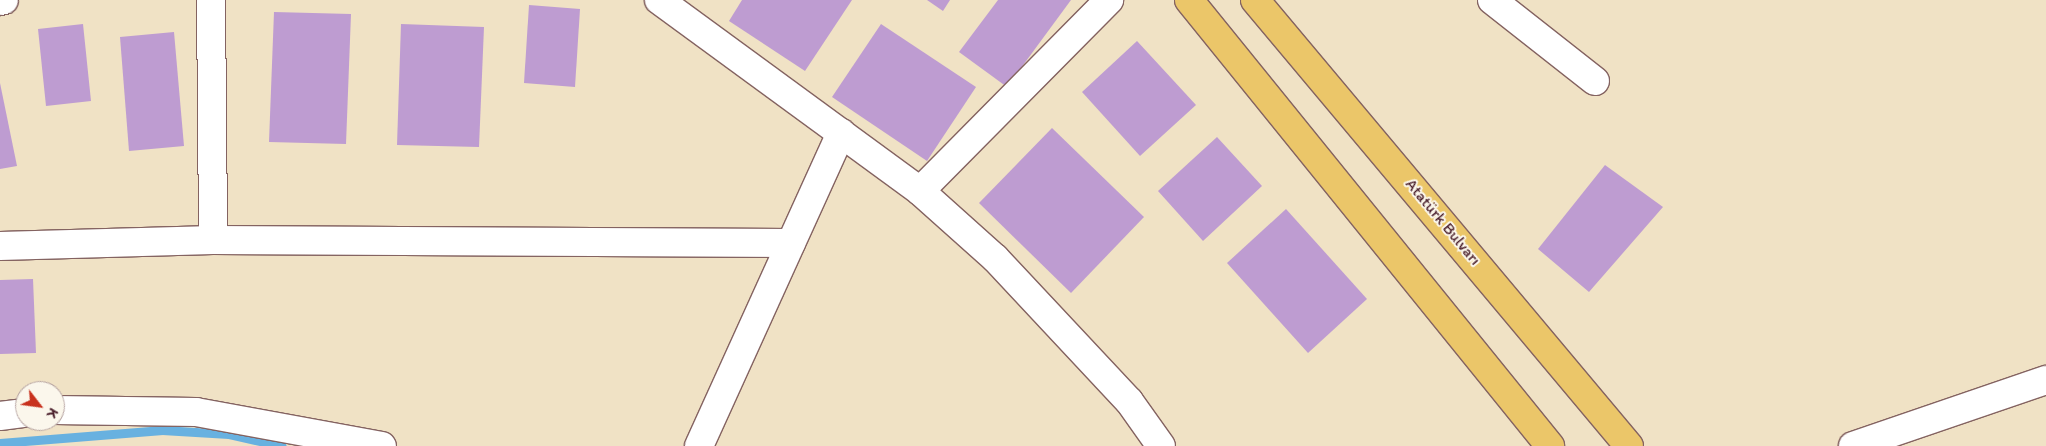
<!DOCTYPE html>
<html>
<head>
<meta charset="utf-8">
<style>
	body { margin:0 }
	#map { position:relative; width:2046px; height:446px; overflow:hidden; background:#f0e2c5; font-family:Itim,sans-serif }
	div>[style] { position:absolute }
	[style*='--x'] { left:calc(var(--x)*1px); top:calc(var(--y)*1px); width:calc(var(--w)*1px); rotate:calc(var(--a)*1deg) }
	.stream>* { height:9px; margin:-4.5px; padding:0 4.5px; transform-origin:4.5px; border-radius:4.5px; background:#68b1e0 }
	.building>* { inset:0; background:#be9cd1 }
	.roads { filter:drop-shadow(1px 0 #846361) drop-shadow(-1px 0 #846361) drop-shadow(0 1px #846361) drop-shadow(0 -1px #846361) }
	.minor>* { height:28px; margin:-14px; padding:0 14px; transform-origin:14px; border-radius:14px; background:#fff }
	.major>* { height:28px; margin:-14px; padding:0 14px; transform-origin:14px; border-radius:14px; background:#ebc669 }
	span { translate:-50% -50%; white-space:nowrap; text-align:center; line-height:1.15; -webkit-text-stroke:4px #fbf7ec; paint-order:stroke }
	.street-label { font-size:16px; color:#4a1f2b }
	.north { position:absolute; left:15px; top:381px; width:50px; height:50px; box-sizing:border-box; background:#fbf7ec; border:1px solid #b4a19f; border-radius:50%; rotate:120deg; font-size:14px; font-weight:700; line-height:20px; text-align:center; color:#4a1f2b }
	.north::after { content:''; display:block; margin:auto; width:18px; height:22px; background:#c8321e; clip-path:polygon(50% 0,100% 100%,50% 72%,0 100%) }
</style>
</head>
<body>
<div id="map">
	<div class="stream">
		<i style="--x:0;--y:443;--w:163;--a:-4.6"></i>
		<i style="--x:162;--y:430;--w:67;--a:3.4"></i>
		<i style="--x:229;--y:434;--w:54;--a:12.8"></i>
	</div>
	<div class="building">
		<i style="clip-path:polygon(742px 0,852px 0,805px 71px,729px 21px)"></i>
		<i style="clip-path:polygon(927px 0,950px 0,943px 11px)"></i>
		<i style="clip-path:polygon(998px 0,1071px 0,1007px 87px,959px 52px)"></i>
		<i style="clip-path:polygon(529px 5px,580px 9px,575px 87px,524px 83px)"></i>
		<i style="clip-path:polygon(274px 12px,351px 14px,346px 144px,269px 142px)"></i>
		<i style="clip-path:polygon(83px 24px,91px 101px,46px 106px,38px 29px)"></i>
		<i style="clip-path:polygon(401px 24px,484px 27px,479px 147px,397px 145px)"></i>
		<i style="clip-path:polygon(881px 24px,976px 87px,927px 161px,832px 97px)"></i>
		<i style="clip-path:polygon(174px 32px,184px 146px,129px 151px,120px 37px)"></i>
		<i style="clip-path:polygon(1137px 41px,1196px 105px,1140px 156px,1082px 92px)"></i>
		<i style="clip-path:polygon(0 83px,17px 166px,0 169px)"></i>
		<i style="clip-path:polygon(1052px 128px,1144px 217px,1071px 293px,979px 203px)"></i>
		<i style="clip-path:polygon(1217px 137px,1262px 186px,1203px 241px,1158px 191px)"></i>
		<i style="clip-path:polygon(1605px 165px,1663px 207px,1589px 292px,1538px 249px)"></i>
		<i style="clip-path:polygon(1286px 209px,1367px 299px,1308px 353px,1227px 263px)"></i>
		<i style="clip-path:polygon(33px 279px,36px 353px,0 354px,0 280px)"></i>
	</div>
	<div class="roads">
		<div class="minor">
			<i style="--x:211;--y:0;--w:240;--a:89.5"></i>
			<i style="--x:659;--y:0;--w:323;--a:36.2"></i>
			<i style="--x:920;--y:191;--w:101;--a:41.8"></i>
			<i style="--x:995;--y:258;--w:196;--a:46.9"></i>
			<i style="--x:1129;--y:401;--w:55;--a:54.6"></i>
			<i style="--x:1492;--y:0;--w:131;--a:38.2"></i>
			<i style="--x:0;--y:1;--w:4;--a:-14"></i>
			<i style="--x:920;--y:191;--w:269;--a:-45.3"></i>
			<i style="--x:0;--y:246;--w:213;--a:-1.6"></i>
			<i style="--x:213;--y:240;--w:578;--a:0.3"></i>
			<i style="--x:55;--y:410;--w:141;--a:0.8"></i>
			<i style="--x:196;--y:412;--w:189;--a:10.4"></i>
			<i style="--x:0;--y:416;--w:25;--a:-7"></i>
			<i style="--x:699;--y:446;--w:344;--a:-65.6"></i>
			<i style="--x:1853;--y:446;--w:204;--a:-18.9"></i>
		</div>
		<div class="major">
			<i style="--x:1189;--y:0;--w:574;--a:51.01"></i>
			<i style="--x:1255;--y:0;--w:582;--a:50.02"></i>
		</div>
	</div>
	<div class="street-label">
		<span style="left:1443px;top:222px;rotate:50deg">Atatürk Bulvarı</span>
	</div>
	<div class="north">K</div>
</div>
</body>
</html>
